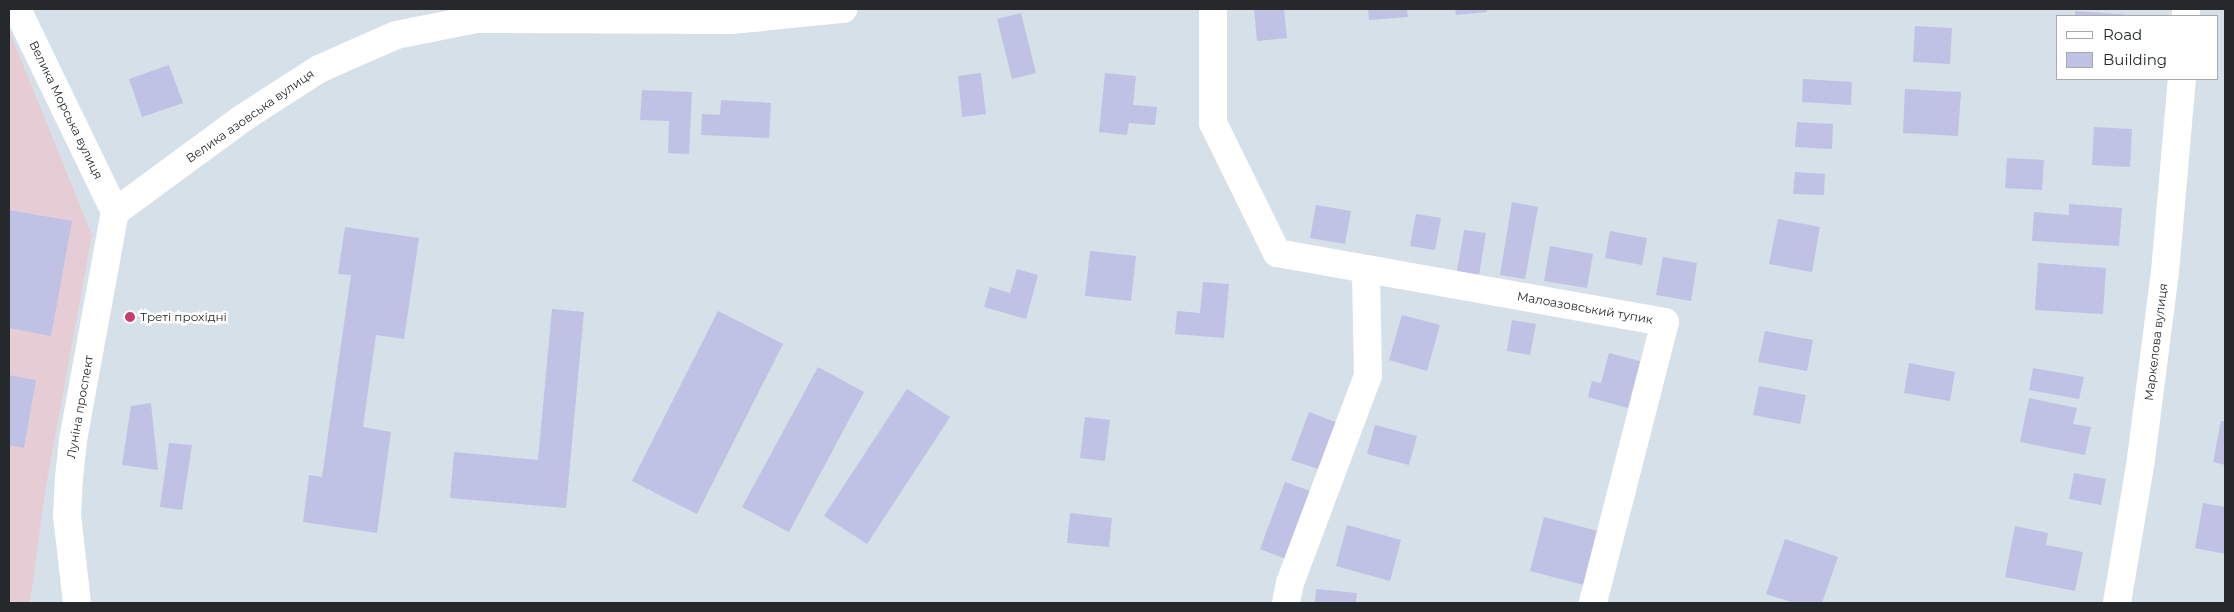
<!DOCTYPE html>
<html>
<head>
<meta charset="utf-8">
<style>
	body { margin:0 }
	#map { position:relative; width:2234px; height:612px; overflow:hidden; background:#d6e0e8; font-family:Montserrat,sans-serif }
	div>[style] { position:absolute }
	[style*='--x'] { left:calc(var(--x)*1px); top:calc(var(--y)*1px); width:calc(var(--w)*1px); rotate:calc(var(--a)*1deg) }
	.industrial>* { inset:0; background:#e6cdd5 }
	.building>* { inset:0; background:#bfc2e4 }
	.minor>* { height:28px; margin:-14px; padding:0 14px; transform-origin:14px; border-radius:14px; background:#fff }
	.dots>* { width:14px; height:14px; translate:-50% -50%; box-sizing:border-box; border:2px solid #fff; border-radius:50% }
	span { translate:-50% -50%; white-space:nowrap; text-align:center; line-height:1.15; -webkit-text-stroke:5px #fff; paint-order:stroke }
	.street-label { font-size:12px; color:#25292c }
	.poi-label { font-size:12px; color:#25292c }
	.left { translate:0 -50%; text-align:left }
	.frame { position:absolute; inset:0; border:10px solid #25292c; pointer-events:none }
	.legend { position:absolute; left:2056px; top:15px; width:162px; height:65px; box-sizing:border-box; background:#fff; border:1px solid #a8a9ab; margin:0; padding:6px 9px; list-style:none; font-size:15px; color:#25292c }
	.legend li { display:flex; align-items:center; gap:10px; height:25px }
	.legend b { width:25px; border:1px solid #a8a9ab }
</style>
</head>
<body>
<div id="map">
	<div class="industrial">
		<i style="clip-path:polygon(9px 30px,92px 235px,46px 486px,30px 603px,9px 603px)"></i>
	</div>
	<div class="building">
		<i style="clip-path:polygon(1254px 9px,1284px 9px,1287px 38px,1257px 41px)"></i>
		<i style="clip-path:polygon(1368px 9px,1407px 9px,1408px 17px,1369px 20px)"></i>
		<i style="clip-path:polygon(1455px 9px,1487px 9px,1487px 12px,1456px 15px)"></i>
		<i style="clip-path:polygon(2075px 11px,2133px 15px,2133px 16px,2075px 16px)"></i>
		<i style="clip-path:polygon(1021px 13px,1036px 73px,1012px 79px,997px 19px)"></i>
		<i style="clip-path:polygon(1915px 26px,1952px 28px,1950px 64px,1913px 62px)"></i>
		<i style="clip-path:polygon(169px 65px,183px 103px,142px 117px,129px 79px)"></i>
		<i style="clip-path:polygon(981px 73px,986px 114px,962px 117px,958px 76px)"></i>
		<i style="clip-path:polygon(1105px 73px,1136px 76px,1133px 105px,1157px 107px,1155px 125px,1129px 123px,1127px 135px,1099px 132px)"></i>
		<i style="clip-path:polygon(1803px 79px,1852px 82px,1851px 105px,1802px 102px)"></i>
		<i style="clip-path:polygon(1905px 89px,1961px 92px,1958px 136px,1903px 133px)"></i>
		<i style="clip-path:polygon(642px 90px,692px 92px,689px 154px,668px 153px,669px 121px,640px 120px)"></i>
		<i style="clip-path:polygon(721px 100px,771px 103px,769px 138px,701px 135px,702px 114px,720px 115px)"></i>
		<i style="clip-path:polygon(1797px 122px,1833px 124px,1832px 149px,1795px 147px)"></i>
		<i style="clip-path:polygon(2094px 127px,2132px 129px,2130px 167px,2092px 165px)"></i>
		<i style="clip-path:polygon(2007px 158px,2044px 160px,2042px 190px,2005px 188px)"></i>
		<i style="clip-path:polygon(1795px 172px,1825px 174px,1824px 195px,1793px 194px)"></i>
		<i style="clip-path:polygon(1512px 202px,1538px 207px,1525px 279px,1500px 275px)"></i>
		<i style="clip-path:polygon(2069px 204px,2122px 208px,2119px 246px,2032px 241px,2034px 212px,2069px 215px)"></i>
		<i style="clip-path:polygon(1316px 205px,1351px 211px,1345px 244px,1310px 238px)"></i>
		<i style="clip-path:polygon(9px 210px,72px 221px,51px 336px,9px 328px)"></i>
		<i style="clip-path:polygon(1416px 214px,1441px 218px,1435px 250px,1410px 246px)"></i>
		<i style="clip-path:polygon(1778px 219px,1820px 227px,1812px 272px,1769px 264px)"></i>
		<i style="clip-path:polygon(345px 227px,419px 238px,404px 339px,376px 335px,363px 427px,391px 432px,377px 533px,303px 522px,309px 475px,322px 477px,351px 275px,338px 274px)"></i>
		<i style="clip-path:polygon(1464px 230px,1486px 233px,1479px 275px,1457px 271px)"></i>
		<i style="clip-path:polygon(1610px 231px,1647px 238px,1642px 265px,1605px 258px)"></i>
		<i style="clip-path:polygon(1550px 246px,1593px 254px,1587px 288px,1544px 281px)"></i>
		<i style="clip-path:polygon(1090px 251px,1136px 256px,1131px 301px,1085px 296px)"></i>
		<i style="clip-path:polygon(1663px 257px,1697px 263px,1691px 301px,1656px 295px)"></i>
		<i style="clip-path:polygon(2038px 263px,2106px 268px,2103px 314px,2035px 310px)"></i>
		<i style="clip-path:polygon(1017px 269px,1038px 275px,1026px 319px,984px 307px,990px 287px,1010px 293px)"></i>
		<i style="clip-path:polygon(1203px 282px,1229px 284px,1224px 338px,1175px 334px,1177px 311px,1200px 313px)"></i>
		<i style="clip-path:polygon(552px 309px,584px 312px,566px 508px,450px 498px,454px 452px,538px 460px)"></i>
		<i style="clip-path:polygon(718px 311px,783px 344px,697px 514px,632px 481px)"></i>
		<i style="clip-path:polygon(1402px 315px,1440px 325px,1427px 371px,1389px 360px)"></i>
		<i style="clip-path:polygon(1512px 320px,1536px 324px,1530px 355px,1507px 351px)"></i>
		<i style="clip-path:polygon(1765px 331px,1813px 340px,1807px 371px,1758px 362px)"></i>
		<i style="clip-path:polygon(1609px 353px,1640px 361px,1628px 408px,1588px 397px,1592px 381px,1601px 383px)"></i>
		<i style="clip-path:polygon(1909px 363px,1955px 372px,1950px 401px,1904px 393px)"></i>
		<i style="clip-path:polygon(818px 367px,864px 392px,789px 532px,742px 507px)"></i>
		<i style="clip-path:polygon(2033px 368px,2084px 377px,2079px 399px,2029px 390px)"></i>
		<i style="clip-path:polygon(9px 375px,36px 380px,24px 448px,9px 445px)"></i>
		<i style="clip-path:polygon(1759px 386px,1806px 395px,1800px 424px,1753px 415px)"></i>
		<i style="clip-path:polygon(907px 389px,950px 417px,867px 544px,824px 516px)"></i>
		<i style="clip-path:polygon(2029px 398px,2077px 408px,2073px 424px,2091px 427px,2085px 455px,2020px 442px)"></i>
		<i style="clip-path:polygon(151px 403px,158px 470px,122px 465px,131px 406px)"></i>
		<i style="clip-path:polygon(1309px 412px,1338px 423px,1321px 470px,1291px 460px)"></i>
		<i style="clip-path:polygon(1085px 417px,1110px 420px,1105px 461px,1080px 458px)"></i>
		<i style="clip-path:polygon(2221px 421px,2225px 421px,2225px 465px,2213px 462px)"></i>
		<i style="clip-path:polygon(1375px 425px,1417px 436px,1409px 465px,1367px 454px)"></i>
		<i style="clip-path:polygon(169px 443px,192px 445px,182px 510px,160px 507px)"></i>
		<i style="clip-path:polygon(2074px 473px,2106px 479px,2101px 505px,2069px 499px)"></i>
		<i style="clip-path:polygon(1285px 482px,1316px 493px,1291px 561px,1260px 549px)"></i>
		<i style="clip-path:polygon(2203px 503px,2225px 507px,2225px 554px,2195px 548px)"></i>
		<i style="clip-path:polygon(1070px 513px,1112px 518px,1109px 547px,1067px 543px)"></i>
		<i style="clip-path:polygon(1544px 517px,1598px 531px,1584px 585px,1530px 571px)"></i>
		<i style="clip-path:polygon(1347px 525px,1401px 540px,1390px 581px,1336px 566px)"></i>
		<i style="clip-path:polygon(2015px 526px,2048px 533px,2046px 545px,2083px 552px,2075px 591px,2005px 577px)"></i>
		<i style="clip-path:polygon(1785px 539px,1838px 557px,1822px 603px,1794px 603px,1766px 594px)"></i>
		<i style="clip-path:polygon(1316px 589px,1357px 593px,1356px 603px,1315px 603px)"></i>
	</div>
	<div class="minor">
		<i style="--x:17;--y:9;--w:225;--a:64.2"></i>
		<i style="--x:1213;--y:9;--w:114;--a:90"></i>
		<i style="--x:1213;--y:123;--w:145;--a:63.8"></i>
		<i style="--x:1277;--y:253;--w:394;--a:10.1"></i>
		<i style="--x:1665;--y:322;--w:290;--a:104.4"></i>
		<i style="--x:2186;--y:16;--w:7;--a:-90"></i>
		<i style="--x:115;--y:212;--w:159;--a:-36.3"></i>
		<i style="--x:243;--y:118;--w:90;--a:-32.8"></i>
		<i style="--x:319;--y:69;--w:84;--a:-23.8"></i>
		<i style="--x:396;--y:35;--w:83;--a:-11.2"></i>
		<i style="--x:477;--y:19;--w:255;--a:0.2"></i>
		<i style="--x:732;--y:20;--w:112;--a:-5.7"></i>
		<i style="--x:77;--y:603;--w:89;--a:-96.5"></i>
		<i style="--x:67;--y:515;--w:37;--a:-87"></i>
		<i style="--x:69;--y:478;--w:38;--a:-84"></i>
		<i style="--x:73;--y:440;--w:232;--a:-79.6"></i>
		<i style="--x:1286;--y:603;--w:20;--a:-79"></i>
		<i style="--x:1290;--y:583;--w:221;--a:-69.4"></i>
		<i style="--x:1368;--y:376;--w:107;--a:-91.1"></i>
		<i style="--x:2117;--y:603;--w:146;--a:-80.5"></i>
		<i style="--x:2141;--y:459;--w:189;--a:-82.7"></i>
		<i style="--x:2165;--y:272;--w:194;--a:-85"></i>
	</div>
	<div class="dots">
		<i style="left:130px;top:317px;background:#c83b6c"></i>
	</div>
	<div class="street-label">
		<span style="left:66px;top:110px;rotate:64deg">Велика Морська вулиця</span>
		<span style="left:250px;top:116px;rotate:-35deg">Велика азовська вулиця</span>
		<span style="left:1585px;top:308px;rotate:10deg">Малоазовський тупик</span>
		<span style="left:2156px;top:342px;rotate:-83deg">Маркелова вулиця</span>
		<span style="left:80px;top:407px;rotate:-80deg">Луніна проспект</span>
	</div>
	<div class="poi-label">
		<span class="left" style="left:140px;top:317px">Треті прохідні</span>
	</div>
	<div class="frame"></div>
	<ul class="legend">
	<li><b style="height:6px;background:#fff"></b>Road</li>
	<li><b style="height:14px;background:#bfc2e4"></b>Building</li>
	</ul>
</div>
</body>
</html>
